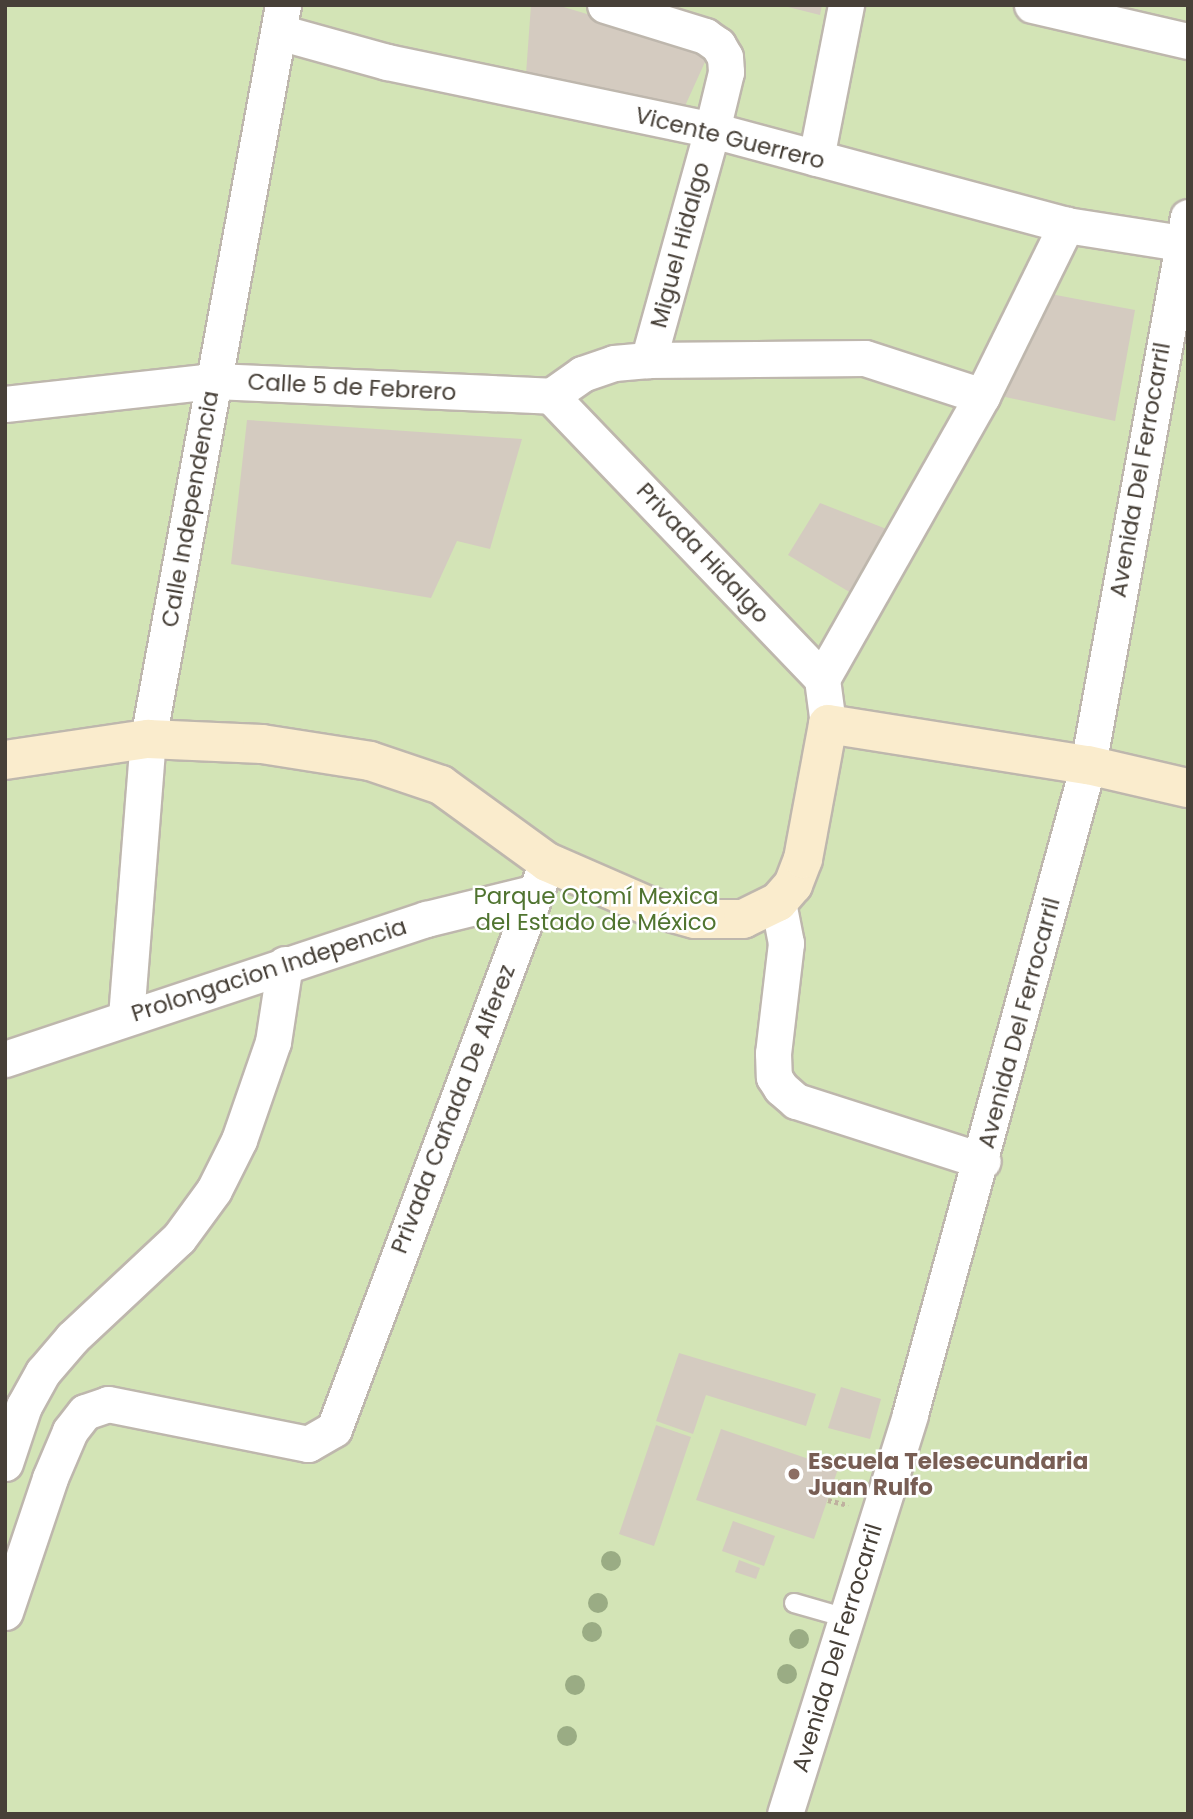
<!DOCTYPE html>
<html>
<head>
<meta charset="utf-8">
<style>
	body { margin:0 }
	#map { position:relative; width:1193px; height:1819px; overflow:hidden; background:#f4f0ea; font-family:Poppins,sans-serif }
	div>[style] { position:absolute }
	[style*='--x'] { left:calc(var(--x)*1px); top:calc(var(--y)*1px); width:calc(var(--w)*1px); rotate:calc(var(--a)*1deg) }
	.green>* { inset:0; background:#d3e4b6 }
	.building>* { inset:0; background:#d4cbc0 }
	.path>* { height:4.5px; margin-top:-2.25px; transform-origin:0; background:repeating-linear-gradient(90deg,#bfb19f 0 3.5px,transparent 0 7px) }
	.roads { filter:drop-shadow(2px 0 #beb7ad) drop-shadow(-2px 0 #beb7ad) drop-shadow(0 2px #beb7ad) drop-shadow(0 -2px #beb7ad) }
	.lane>* { height:18px; margin:-9px; padding:0 9px; transform-origin:9px; border-radius:9px; background:#fff }
	.street>* { height:35px; margin:-17.5px; padding:0 17.5px; transform-origin:17.5px; border-radius:17.5px; background:#fff }
	.secondary>* { height:38px; margin:-19px; padding:0 19px; transform-origin:19px; border-radius:19px; background:#faeccd }
	.trees>* { width:20px; height:20px; margin:-10px; border-radius:50%; background:#9aac84 }
	.dots>* { width:19px; height:19px; translate:-50% -50%; box-sizing:border-box; border:4px solid #fff; border-radius:50% }
	span { translate:-50% -50%; white-space:nowrap; text-align:center; line-height:1.15; -webkit-text-stroke:5px #fff; paint-order:stroke }
	.street-label { font-size:23px; color:#474038 }
	.park-label { font-size:23px; color:#507430 }
	.education-label { font-size:23px; color:#785e54; font-weight:700 }
	.left { translate:0 -50%; text-align:left }
	.frame { position:absolute; inset:0; border:7px solid #474038; pointer-events:none }
</style>
</head>
<body>
<div id="map">
	<div class="green">
		<i style="clip-path:polygon(5px 5px,1188px 5px,1188px 1814px,5px 1814px)"></i>
	</div>
	<div class="building">
		<i style="clip-path:polygon(531px 5px,557px 5px,710px 51px,685px 106px,526px 74px)"></i>
		<i style="clip-path:polygon(780px 5px,822px 5px,820px 15px)"></i>
		<i style="clip-path:polygon(1040px 292px,1135px 310px,1115px 421px,996px 395px)"></i>
		<i style="clip-path:polygon(247px 420px,522px 439px,490px 549px,457px 541px,431px 598px,231px 564px)"></i>
		<i style="clip-path:polygon(820px 503px,889px 530px,856px 596px,788px 555px)"></i>
		<i style="clip-path:polygon(679px 1353px,816px 1394px,806px 1426px,706px 1395px,693px 1434px,656px 1421px)"></i>
		<i style="clip-path:polygon(841px 1387px,881px 1399px,870px 1439px,828px 1428px)"></i>
		<i style="clip-path:polygon(656px 1425px,691px 1437px,654px 1546px,619px 1534px)"></i>
		<i style="clip-path:polygon(721px 1429px,838px 1469px,814px 1539px,696px 1500px)"></i>
		<i style="clip-path:polygon(733px 1521px,775px 1536px,764px 1566px,722px 1551px)"></i>
		<i style="clip-path:polygon(739px 1560px,760px 1568px,756px 1579px,735px 1572px)"></i>
	</div>
	<div class="path">
		<i style="--x:828;--y:1500;--w:21;--a:14"></i>
	</div>
	<div class="roads">
		<div class="lane">
			<i style="--x:794;--y:1603;--w:54;--a:16.1"></i>
		</div>
		<div class="street">
			<i style="--x:605;--y:5;--w:105;--a:17.2"></i>
			<i style="--x:705;--y:36;--w:16;--a:35"></i>
			<i style="--x:718;--y:45;--w:14;--a:60"></i>
			<i style="--x:725;--y:57;--w:15;--a:86"></i>
			<i style="--x:726;--y:72;--w:60;--a:103.6"></i>
			<i style="--x:712;--y:130;--w:239;--a:105.5"></i>
			<i style="--x:1032;--y:5;--w:160;--a:13"></i>
			<i style="--x:279;--y:32;--w:112;--a:15.5"></i>
			<i style="--x:387;--y:62;--w:332;--a:11.8"></i>
			<i style="--x:712;--y:130;--w:367;--a:15"></i>
			<i style="--x:1066;--y:225;--w:116;--a:8.9"></i>
			<i style="--x:816;--y:158;--w:156;--a:-78.9"></i>
			<i style="--x:551;--y:396;--w:392;--a:46.2"></i>
			<i style="--x:822;--y:679;--w:45;--a:82.4"></i>
			<i style="--x:5;--y:404;--w:210;--a:-6.3"></i>
			<i style="--x:214;--y:381;--w:337;--a:2.5"></i>
			<i style="--x:551;--y:396;--w:38;--a:-35"></i>
			<i style="--x:582;--y:374;--w:34;--a:-19"></i>
			<i style="--x:614;--y:363;--w:34;--a:-5"></i>
			<i style="--x:648;--y:360;--w:217;--a:-0.5"></i>
			<i style="--x:865;--y:358;--w:123;--a:18"></i>
			<i style="--x:822;--y:679;--w:325;--a:-60.5"></i>
			<i style="--x:982;--y:396;--w:191;--a:-63.8"></i>
			<i style="--x:778;--y:902;--w:42;--a:79"></i>
			<i style="--x:786;--y:943;--w:111;--a:96.7"></i>
			<i style="--x:773;--y:1053;--w:24;--a:88"></i>
			<i style="--x:774;--y:1077;--w:13;--a:58"></i>
			<i style="--x:781;--y:1088;--w:20;--a:41"></i>
			<i style="--x:796;--y:1101;--w:196;--a:17.8"></i>
			<i style="--x:126;--y:1017;--w:279;--a:-85.5"></i>
			<i style="--x:148;--y:739;--w:746;--a:-79.58"></i>
			<i style="--x:5;--y:1059;--w:444;--a:-18.4"></i>
			<i style="--x:426;--y:919;--w:113;--a:-13.8"></i>
			<i style="--x:5;--y:1463;--w:60;--a:-71.6"></i>
			<i style="--x:24;--y:1406;--w:39;--a:-61"></i>
			<i style="--x:43;--y:1372;--w:45;--a:-49.5"></i>
			<i style="--x:72;--y:1338;--w:146;--a:-43.1"></i>
			<i style="--x:179;--y:1238;--w:59;--a:-53.9"></i>
			<i style="--x:214;--y:1190;--w:56;--a:-63.4"></i>
			<i style="--x:239;--y:1140;--w:104;--a:-70.9"></i>
			<i style="--x:273;--y:1042;--w:79;--a:-81.3"></i>
			<i style="--x:5;--y:1612;--w:141;--a:-71.4"></i>
			<i style="--x:50;--y:1478;--w:51;--a:-66.9"></i>
			<i style="--x:70;--y:1431;--w:24;--a:-52"></i>
			<i style="--x:85;--y:1412;--w:24;--a:-19"></i>
			<i style="--x:108;--y:1404;--w:204;--a:11.3"></i>
			<i style="--x:308;--y:1444;--w:30;--a:-30"></i>
			<i style="--x:334;--y:1429;--w:606;--a:-69.41"></i>
			<i style="--x:785;--y:1814;--w:419;--a:-72.6"></i>
			<i style="--x:910;--y:1414;--w:673;--a:-74.66"></i>
			<i style="--x:1088;--y:765;--w:557;--a:-79.66"></i>
		</div>
		<div class="secondary">
			<i style="--x:5;--y:760;--w:145;--a:-8.4"></i>
			<i style="--x:148;--y:739;--w:114;--a:2.5"></i>
			<i style="--x:262;--y:744;--w:109;--a:8.9"></i>
			<i style="--x:370;--y:761;--w:75;--a:18.7"></i>
			<i style="--x:441;--y:785;--w:131;--a:36"></i>
			<i style="--x:547;--y:862;--w:110;--a:23.5"></i>
			<i style="--x:648;--y:906;--w:49;--a:15.5"></i>
			<i style="--x:695;--y:919;--w:48;--a:0"></i>
			<i style="--x:743;--y:919;--w:39;--a:-26"></i>
			<i style="--x:778;--y:902;--w:23;--a:-49"></i>
			<i style="--x:793;--y:885;--w:28;--a:-69"></i>
			<i style="--x:803;--y:859;--w:137;--a:-79.5"></i>
			<i style="--x:828;--y:724;--w:263;--a:9"></i>
			<i style="--x:1088;--y:765;--w:103;--a:13"></i>
		</div>
	</div>
	<div class="trees">
		<i style="left:611px;top:1561px"></i>
		<i style="left:598px;top:1603px"></i>
		<i style="left:592px;top:1632px"></i>
		<i style="left:799px;top:1639px"></i>
		<i style="left:787px;top:1674px"></i>
		<i style="left:575px;top:1685px"></i>
		<i style="left:567px;top:1736px"></i>
	</div>
	<div class="dots">
		<i style="left:794px;top:1474px;background:#8d6e63"></i>
	</div>
	<div class="street-label">
		<span style="left:730px;top:138px;rotate:14deg">Vicente Guerrero</span>
		<span style="left:680px;top:245px;rotate:-75deg">Miguel Hidalgo</span>
		<span style="left:352px;top:387px;rotate:3deg">Calle 5 de Febrero</span>
		<span style="left:1140px;top:470px;rotate:-80deg">Avenida Del Ferrocarril</span>
		<span style="left:190px;top:509px;rotate:-80deg">Calle Independencia</span>
		<span style="left:703px;top:553px;rotate:47deg">Privada Hidalgo</span>
		<span style="left:269px;top:970px;rotate:-18deg">Prolongacion Indepencia</span>
		<span style="left:1019px;top:1023px;rotate:-75deg">Avenida Del Ferrocarril</span>
		<span style="left:453px;top:1109px;rotate:-69deg">Privada Cañada De Alferez</span>
		<span style="left:837px;top:1648px;rotate:-73deg">Avenida Del Ferrocarril</span>
	</div>
	<div class="park-label">
		<span style="left:596px;top:909px">Parque Otomí Mexica<br>del Estado de México</span>
	</div>
	<div class="education-label">
		<span class="left" style="left:808px;top:1474px">Escuela Telesecundaria<br>Juan Rulfo</span>
	</div>
	<div class="frame"></div>
</div>
</body>
</html>
